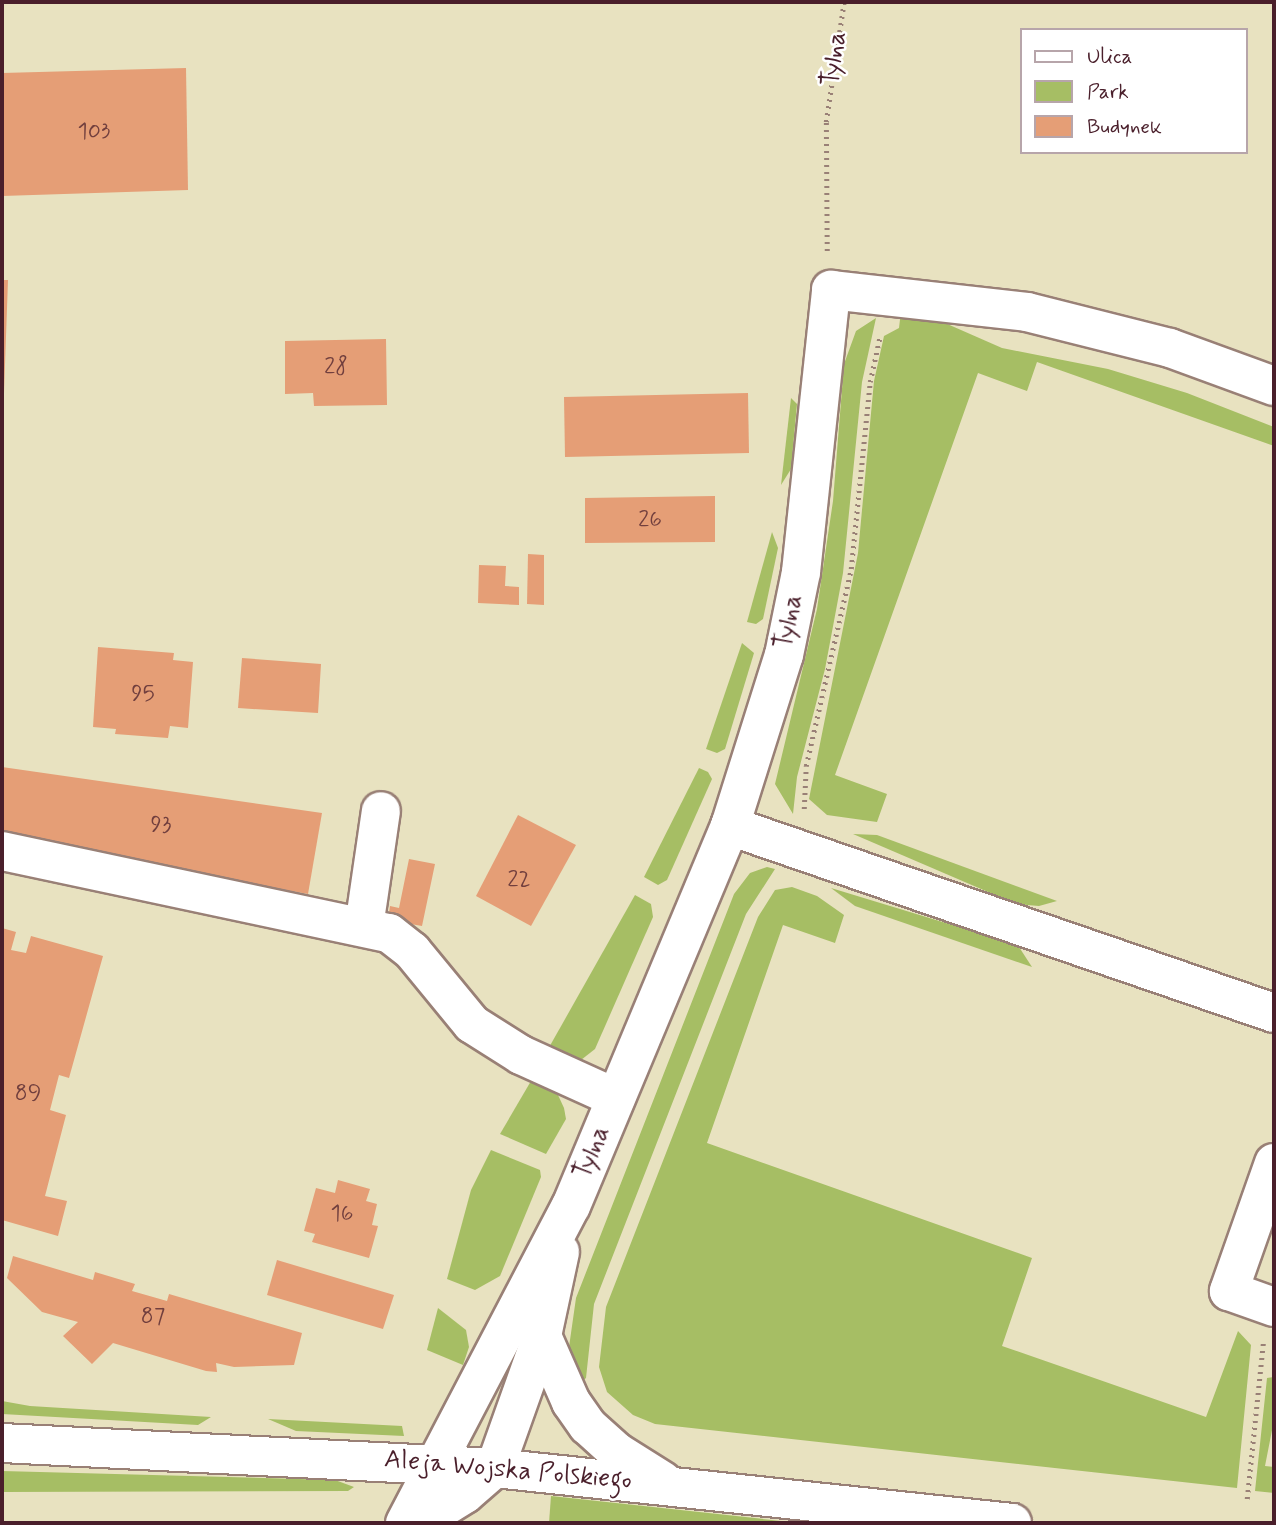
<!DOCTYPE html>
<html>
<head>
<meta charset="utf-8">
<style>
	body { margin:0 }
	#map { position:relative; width:1276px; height:1525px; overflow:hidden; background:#e8e2c0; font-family:Mynerve,sans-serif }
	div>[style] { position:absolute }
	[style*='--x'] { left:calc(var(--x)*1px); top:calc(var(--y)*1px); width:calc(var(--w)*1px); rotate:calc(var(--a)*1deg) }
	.green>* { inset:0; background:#a6be64 }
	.building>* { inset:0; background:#e59e76 }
	.path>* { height:4.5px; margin-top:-2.25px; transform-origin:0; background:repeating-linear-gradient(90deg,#998076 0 2px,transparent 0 7px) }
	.roads { filter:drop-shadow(2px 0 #998076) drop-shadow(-2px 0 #998076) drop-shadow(0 2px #998076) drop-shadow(0 -2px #998076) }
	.minor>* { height:38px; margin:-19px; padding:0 19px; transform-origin:19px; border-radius:19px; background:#fff }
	span { translate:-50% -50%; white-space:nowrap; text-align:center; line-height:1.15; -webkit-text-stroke:5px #fff; paint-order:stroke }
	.number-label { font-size:23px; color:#713f3e }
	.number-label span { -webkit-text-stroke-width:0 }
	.street-label { font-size:26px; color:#4a1f2b }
	.frame { position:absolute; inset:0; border:4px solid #4a1f2b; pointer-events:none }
	.legend { position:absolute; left:1020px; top:28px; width:228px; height:126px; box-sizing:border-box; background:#fff; border:2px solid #b7a5aa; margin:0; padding:9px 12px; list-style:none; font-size:21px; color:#4a1f2b }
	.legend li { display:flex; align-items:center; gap:14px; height:35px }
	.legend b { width:35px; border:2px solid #b7a5aa }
</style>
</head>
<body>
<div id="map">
	<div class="green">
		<i style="clip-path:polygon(901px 311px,945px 323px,1002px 348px,1108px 369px,1187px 393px,1274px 427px,1274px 446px,1037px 362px,1027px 391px,978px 373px,835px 775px,887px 794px,877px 822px,827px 815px,809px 799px,858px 553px,874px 381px,884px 336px,899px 328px)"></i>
		<i style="clip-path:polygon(876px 318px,862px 382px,843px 573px,825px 669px,797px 777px,793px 814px,775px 784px,817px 609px,833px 501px,844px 364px,856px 331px)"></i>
		<i style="clip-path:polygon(791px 398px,797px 404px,791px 469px,781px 485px)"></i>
		<i style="clip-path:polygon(772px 532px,778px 548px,763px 619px,756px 624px,747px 622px)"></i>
		<i style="clip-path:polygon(742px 643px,754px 653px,725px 749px,717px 753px,706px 749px)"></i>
		<i style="clip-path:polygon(699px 768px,708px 772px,712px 779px,667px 880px,658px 885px,644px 877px)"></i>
		<i style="clip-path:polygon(853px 834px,877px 835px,1057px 901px,1039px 906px,1016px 904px)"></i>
		<i style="clip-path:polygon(767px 867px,775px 869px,746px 914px,594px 1304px,586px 1378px,579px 1384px,569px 1347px,576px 1298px,734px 894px,750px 873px)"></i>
		<i style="clip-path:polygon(792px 887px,817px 896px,844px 915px,835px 943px,783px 925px,707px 1143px,1032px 1258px,1002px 1346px,1206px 1417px,1238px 1331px,1251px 1345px,1237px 1488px,655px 1424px,633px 1415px,607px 1392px,599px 1367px,606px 1307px,758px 917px,775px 890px)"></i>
		<i style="clip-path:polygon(831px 888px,1005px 941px,1019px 947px,1032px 967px,855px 906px)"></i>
		<i style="clip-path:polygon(635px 895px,651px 904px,653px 917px,595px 1049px,581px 1060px,547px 1051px)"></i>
		<i style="clip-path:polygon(531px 1081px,558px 1095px,564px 1108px,566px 1119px,546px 1154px,500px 1134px)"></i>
		<i style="clip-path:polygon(491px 1150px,540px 1170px,541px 1177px,500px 1276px,475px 1290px,447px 1279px,471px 1190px)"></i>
		<i style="clip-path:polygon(438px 1308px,466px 1330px,469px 1347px,463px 1365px,427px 1350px)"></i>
		<i style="clip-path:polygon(1274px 1377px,1274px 1420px,1265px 1466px,1274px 1467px,1274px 1493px,1255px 1491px,1267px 1378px)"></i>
		<i style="clip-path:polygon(2px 1401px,30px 1406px,211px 1417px,198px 1425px,2px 1414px)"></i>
		<i style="clip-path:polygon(268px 1419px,402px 1426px,404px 1436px,296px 1431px)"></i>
		<i style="clip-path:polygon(2px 1471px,335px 1480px,354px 1487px,348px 1491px,2px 1492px)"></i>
		<i style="clip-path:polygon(551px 1496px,800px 1523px,549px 1523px)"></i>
	</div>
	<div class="building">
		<i style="clip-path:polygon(186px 68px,188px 190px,2px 196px,2px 73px)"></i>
		<i style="clip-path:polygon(2px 280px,8px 280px,4px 393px,2px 393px)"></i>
		<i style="clip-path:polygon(386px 339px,387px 405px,314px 406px,313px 393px,285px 394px,285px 341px)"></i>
		<i style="clip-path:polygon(748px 393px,749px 453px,565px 457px,564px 397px)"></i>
		<i style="clip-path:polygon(715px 496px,715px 542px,585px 543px,585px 498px)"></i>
		<i style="clip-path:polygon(528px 554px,544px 555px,544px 605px,527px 604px)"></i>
		<i style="clip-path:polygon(479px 565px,506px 566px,505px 586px,519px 587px,519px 605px,478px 603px)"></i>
		<i style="clip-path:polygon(98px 647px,174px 653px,173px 660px,193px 662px,188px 728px,170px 726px,168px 738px,115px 734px,116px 729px,93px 727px)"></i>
		<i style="clip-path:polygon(242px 658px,321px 664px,318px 713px,238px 708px)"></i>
		<i style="clip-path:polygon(2px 767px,322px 813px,308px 894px,2px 837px)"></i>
		<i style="clip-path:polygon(518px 815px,576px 845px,531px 926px,476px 896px)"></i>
		<i style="clip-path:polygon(409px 859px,435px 864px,422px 926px,388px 920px,390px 906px,399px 908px)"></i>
		<i style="clip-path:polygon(2px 928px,16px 932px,11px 950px,26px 953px,31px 936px,103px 956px,69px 1078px,59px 1075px,50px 1110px,66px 1115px,45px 1196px,67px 1201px,58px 1236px,2px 1220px)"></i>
		<i style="clip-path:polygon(338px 1180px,370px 1189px,366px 1201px,377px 1204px,372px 1225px,378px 1226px,369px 1258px,312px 1242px,315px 1234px,304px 1231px,316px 1188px,335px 1193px)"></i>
		<i style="clip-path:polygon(13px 1256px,93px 1280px,95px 1272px,135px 1284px,132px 1291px,167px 1301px,169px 1294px,302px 1333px,294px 1365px,234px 1367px,216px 1363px,217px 1372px,206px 1371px,113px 1343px,92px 1364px,63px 1336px,78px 1322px,42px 1312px,7px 1278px)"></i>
		<i style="clip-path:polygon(277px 1260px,394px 1295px,383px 1329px,267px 1295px)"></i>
	</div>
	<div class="path">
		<i style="--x:827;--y:251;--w:129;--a:-90.4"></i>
		<i style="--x:826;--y:122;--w:121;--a:-81.5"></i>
		<i style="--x:804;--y:809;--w:43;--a:-87.3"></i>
		<i style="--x:806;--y:766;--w:202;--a:-77.1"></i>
		<i style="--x:851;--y:569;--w:188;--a:-84.2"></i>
		<i style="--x:870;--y:382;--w:47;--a:-77.7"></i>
		<i style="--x:1247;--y:1499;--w:157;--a:-84.1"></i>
	</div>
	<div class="roads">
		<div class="minor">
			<i style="--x:730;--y:826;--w:575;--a:18.97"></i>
			<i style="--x:2;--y:851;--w:396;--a:12"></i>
			<i style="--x:389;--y:933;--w:29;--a:38"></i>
			<i style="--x:412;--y:951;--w:94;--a:50.6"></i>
			<i style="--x:472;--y:1024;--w:58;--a:32.3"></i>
			<i style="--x:521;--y:1055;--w:104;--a:24.4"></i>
			<i style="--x:364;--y:927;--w:117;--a:-81.7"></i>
			<i style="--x:1274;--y:1163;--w:136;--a:109.4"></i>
			<i style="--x:1229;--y:1291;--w:48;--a:19.6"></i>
			<i style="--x:542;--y:1336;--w:72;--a:66.3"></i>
			<i style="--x:571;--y:1402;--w:29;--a:55"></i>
			<i style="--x:588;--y:1426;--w:39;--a:42"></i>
			<i style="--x:617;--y:1452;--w:54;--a:32.2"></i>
			<i style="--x:2;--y:1443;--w:494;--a:2.9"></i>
			<i style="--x:495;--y:1468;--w:520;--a:6.07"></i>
			<i style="--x:405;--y:1523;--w:358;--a:-62.4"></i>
			<i style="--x:571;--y:1206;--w:412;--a:-67.3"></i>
			<i style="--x:730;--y:826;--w:179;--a:-72.5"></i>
			<i style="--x:784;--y:655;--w:85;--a:-78.4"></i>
			<i style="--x:801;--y:572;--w:284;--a:-83.9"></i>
			<i style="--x:831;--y:290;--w:197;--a:6.4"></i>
			<i style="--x:1027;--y:312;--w:147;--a:14.1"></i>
			<i style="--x:1170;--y:348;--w:111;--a:20.1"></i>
			<i style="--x:418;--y:1523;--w:55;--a:-31.7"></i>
			<i style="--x:465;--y:1494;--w:40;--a:-41"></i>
			<i style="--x:495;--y:1468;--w:140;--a:-70.4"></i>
			<i style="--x:542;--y:1336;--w:86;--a:-77.9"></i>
		</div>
	</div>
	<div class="number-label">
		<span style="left:94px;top:132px">103</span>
		<span style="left:336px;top:367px">28</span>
		<span style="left:650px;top:520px">26</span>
		<span style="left:143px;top:694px">95</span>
		<span style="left:161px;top:825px">93</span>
		<span style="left:519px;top:880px">22</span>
		<span style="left:28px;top:1094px">89</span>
		<span style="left:342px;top:1214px">16</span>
		<span style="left:153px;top:1317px">87</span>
	</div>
	<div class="street-label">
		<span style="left:835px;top:59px;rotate:-82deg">Tylna</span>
		<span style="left:790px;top:622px;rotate:-78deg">Tylna</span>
		<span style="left:593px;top:1153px;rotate:-67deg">Tylna</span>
		<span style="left:508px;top:1471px;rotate:5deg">Aleja Wojska Polskiego</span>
	</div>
	<div class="frame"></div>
	<ul class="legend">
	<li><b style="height:9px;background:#fff"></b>Ulica</li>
	<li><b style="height:19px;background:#a6be64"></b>Park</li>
	<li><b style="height:19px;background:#e59e76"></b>Budynek</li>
	</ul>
</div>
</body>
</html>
